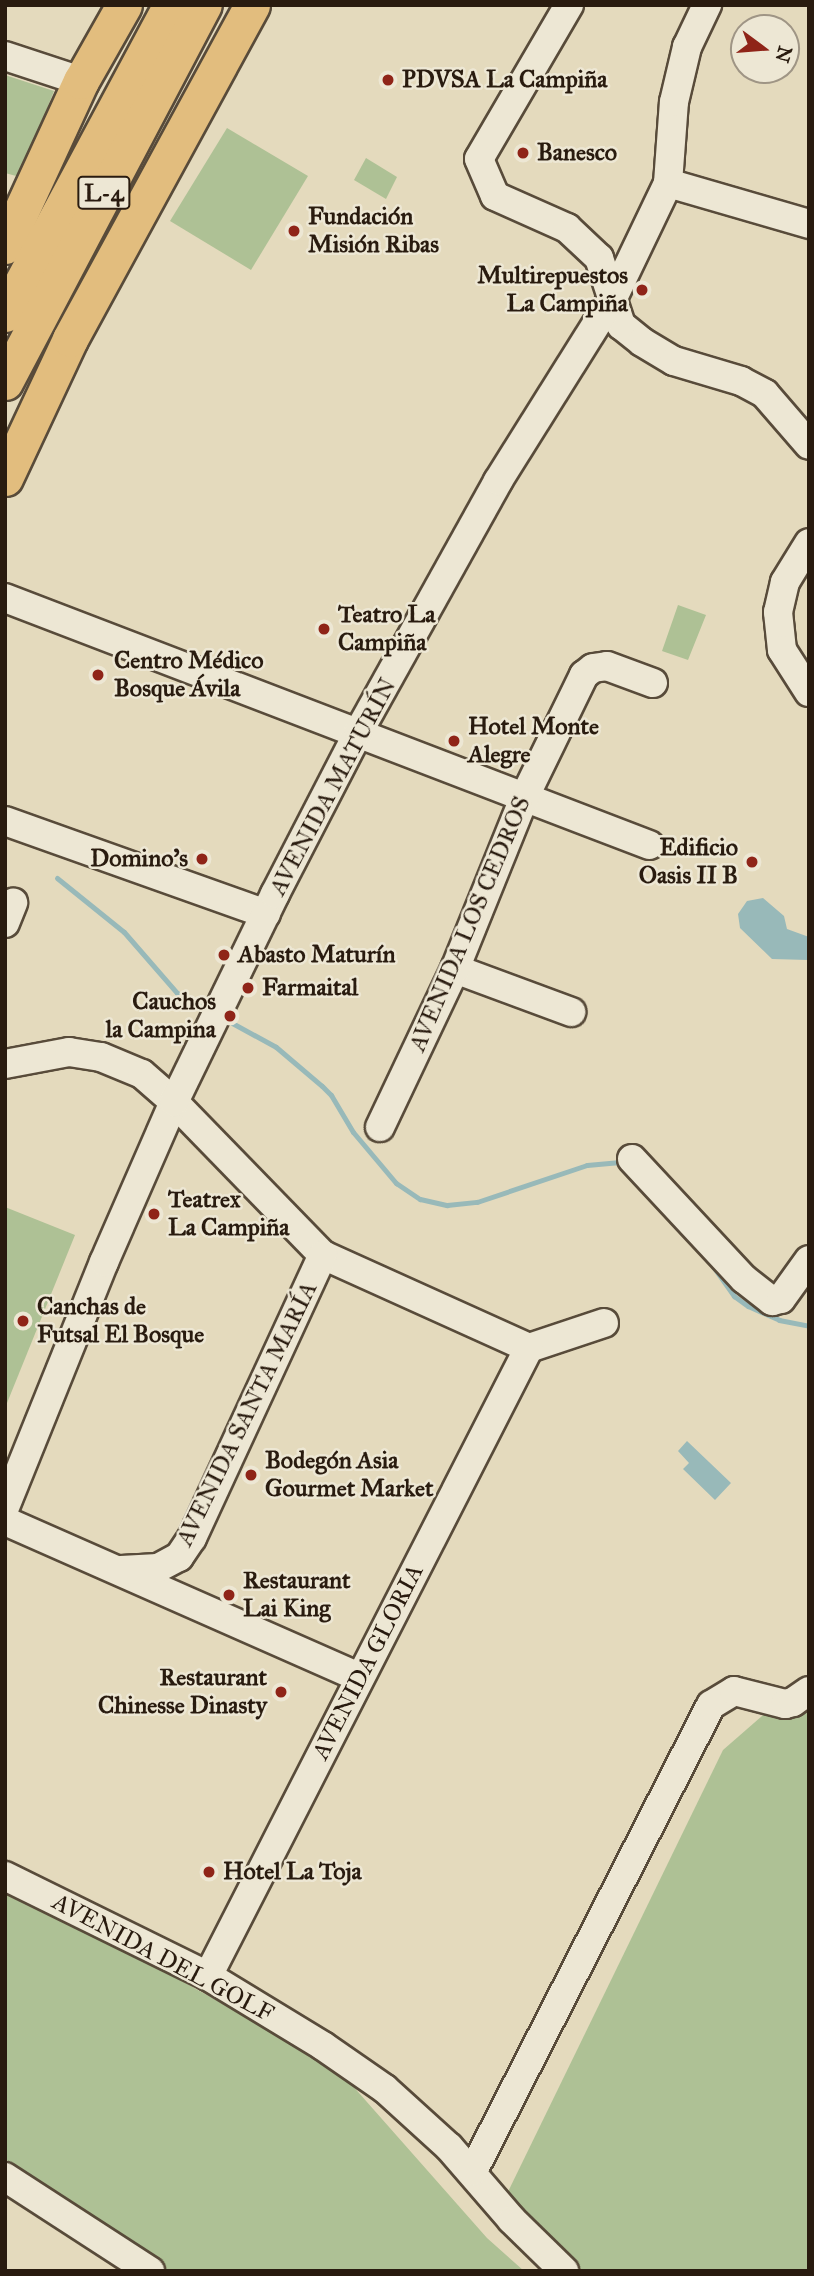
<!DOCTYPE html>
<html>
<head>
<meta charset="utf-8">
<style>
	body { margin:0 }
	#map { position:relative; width:814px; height:2276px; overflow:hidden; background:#e4dabd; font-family:"IM FELL Great Primer",serif }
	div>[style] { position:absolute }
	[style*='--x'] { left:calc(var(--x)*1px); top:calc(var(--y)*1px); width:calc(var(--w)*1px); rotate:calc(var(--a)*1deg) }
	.green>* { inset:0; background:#aec195 }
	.water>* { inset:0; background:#98b9b9 }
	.stream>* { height:5px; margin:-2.5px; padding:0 2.5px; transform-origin:2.5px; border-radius:2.5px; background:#98b9b9 }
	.roads { filter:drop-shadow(2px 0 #584b3a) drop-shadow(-2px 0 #584b3a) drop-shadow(0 2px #584b3a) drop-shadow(0 -2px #584b3a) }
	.minor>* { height:28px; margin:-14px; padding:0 14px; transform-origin:14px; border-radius:14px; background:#ede7d4 }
	.major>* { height:35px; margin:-17.5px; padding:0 17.5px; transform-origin:17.5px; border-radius:17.5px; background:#e2bd7e }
	.dots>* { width:19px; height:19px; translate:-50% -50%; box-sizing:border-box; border:4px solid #ede7d4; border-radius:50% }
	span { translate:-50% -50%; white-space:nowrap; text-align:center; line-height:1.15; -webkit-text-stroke:5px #ede7d4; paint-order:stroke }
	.shield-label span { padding:2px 5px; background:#ede7d4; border:2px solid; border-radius:5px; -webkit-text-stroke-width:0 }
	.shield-label { font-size:23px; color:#291b0f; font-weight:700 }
	.poi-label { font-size:24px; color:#291b0f; font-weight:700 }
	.left { translate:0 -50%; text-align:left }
	.right { translate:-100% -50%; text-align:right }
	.street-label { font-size:24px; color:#291b0f }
	.frame { position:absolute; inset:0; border:7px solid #291b0f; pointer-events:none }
	.north { position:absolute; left:730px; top:14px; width:70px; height:70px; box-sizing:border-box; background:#ede7d4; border:2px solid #9f9585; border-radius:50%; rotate:106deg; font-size:19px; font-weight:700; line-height:28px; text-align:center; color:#291b0f }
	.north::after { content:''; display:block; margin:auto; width:24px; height:32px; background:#8f2418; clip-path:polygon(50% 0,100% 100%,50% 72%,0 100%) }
</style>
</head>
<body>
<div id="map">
	<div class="green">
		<i style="clip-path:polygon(5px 75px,54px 91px,20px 177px,5px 173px)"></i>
		<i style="clip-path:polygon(227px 128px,308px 176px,251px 270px,170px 221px)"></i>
		<i style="clip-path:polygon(366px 158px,397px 177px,386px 199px,354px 180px)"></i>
		<i style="clip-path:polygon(678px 605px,706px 615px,688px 660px,662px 651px)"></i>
		<i style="clip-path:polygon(5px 1207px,75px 1235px,5px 1408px)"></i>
		<i style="clip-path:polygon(809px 1675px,809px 2271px,583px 2271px,505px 2198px,723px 1750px)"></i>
		<i style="clip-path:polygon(5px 1890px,119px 1946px,325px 2061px,344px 2076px,487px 2238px,524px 2271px,168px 2271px,5px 2159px)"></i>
	</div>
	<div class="water">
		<i style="clip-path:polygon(763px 898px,784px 916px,787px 929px,809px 937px,808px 960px,772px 959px,740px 928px,738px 914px,747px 901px)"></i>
		<i style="clip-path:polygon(687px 1441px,731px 1483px,715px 1500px,683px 1469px,689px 1463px,678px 1451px)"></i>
	</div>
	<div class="stream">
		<i style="--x:57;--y:878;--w:86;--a:38.9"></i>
		<i style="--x:124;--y:932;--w:81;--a:49"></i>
		<i style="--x:177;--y:993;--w:36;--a:30"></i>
		<i style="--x:223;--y:1018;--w:60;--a:28.7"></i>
		<i style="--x:276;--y:1047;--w:60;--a:40.3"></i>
		<i style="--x:322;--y:1086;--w:13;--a:45"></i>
		<i style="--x:331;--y:1095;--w:43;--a:59.3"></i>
		<i style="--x:353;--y:1132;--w:67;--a:49.9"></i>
		<i style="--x:396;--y:1183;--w:29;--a:34"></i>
		<i style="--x:420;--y:1199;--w:28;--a:13"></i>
		<i style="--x:447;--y:1205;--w:30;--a:-6"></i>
		<i style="--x:477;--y:1202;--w:116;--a:-18.6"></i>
		<i style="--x:587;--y:1165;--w:36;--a:-5"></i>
		<i style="--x:710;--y:1262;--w:42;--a:54.8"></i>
		<i style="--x:734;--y:1296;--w:17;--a:36"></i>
		<i style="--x:748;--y:1306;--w:34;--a:24"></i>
		<i style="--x:779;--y:1320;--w:31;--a:11"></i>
	</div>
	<div class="roads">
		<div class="minor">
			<i style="--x:569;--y:5;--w:178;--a:120.3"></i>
			<i style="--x:479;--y:159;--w:40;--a:66.6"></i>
			<i style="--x:495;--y:196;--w:79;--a:24"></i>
			<i style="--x:567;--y:228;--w:44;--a:43.2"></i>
			<i style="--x:599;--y:258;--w:71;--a:71.8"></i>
			<i style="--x:621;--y:325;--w:27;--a:39"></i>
			<i style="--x:642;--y:342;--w:37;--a:31"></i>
			<i style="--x:674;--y:361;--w:70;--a:16.6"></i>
			<i style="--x:741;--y:381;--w:27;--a:28"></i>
			<i style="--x:765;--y:394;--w:67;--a:49.2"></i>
			<i style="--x:5;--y:56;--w:80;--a:18.2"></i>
			<i style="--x:668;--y:183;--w:147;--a:16.2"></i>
			<i style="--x:809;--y:543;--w:46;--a:121.6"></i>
			<i style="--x:785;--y:582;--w:31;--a:103"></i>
			<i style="--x:778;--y:612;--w:38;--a:84"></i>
			<i style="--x:782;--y:650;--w:50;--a:57.3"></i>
			<i style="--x:5;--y:598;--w:690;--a:20.98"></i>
			<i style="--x:5;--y:821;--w:277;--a:19.6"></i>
			<i style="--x:5;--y:923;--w:22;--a:-68"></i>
			<i style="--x:455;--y:969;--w:124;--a:20.3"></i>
			<i style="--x:5;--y:1064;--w:65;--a:-10.6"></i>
			<i style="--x:69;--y:1052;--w:32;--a:9"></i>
			<i style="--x:101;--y:1057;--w:44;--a:22.5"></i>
			<i style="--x:142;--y:1074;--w:43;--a:41.2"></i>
			<i style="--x:174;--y:1102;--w:214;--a:45.8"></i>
			<i style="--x:323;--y:1255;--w:226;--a:24.3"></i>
			<i style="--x:529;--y:1348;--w:79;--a:-18.4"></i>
			<i style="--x:380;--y:1127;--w:175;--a:-64.6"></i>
			<i style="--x:455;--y:969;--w:187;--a:-68"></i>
			<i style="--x:525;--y:796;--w:135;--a:-64"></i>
			<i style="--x:584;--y:675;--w:11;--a:-38"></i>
			<i style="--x:593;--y:668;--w:14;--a:-8"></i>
			<i style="--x:607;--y:666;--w:49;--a:20.3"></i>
			<i style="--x:632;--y:1159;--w:164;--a:47"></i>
			<i style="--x:744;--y:1279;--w:36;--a:38"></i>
			<i style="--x:772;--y:1301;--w:9;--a:-13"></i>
			<i style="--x:781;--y:1299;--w:48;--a:-54.3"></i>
			<i style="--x:5;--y:1507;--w:264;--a:-68"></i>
			<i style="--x:104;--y:1262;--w:175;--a:-66.4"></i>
			<i style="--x:174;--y:1102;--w:231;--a:-64.1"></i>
			<i style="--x:275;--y:894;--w:183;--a:-62.7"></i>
			<i style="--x:359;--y:731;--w:286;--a:-60.9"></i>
			<i style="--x:498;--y:481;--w:216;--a:-57.9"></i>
			<i style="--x:613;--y:298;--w:127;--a:-64.4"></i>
			<i style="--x:668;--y:183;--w:81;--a:-85.8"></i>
			<i style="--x:674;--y:102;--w:57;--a:-76.7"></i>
			<i style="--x:687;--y:47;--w:47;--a:-64.5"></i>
			<i style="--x:5;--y:1521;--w:387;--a:23.8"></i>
			<i style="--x:121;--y:1570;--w:37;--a:-3"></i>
			<i style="--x:158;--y:1568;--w:24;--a:-28"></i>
			<i style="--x:179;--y:1557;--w:23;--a:-56"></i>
			<i style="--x:192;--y:1538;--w:312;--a:-65.2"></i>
			<i style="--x:5;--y:1876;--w:226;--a:26.2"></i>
			<i style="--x:208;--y:1976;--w:135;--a:31.3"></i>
			<i style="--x:323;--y:2046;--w:75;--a:34.7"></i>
			<i style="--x:385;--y:2089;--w:86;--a:42.2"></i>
			<i style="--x:449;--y:2147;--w:96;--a:49.2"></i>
			<i style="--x:512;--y:2220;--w:73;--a:44.4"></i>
			<i style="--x:208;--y:1976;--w:705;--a:-62.93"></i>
			<i style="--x:473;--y:2171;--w:523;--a:-62.95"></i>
			<i style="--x:711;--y:1705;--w:27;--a:-31"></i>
			<i style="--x:734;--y:1691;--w:53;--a:14.3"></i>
			<i style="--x:785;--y:1704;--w:8;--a:-14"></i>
			<i style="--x:793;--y:1702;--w:19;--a:-35"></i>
			<i style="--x:5;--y:2177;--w:173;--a:33"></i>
		</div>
		<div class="major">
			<i style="--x:5;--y:246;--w:182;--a:-65.3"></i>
			<i style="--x:81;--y:81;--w:87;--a:-60.5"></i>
			<i style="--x:5;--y:314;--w:351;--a:-61.8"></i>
			<i style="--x:5;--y:382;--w:426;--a:-62.2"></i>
			<i style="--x:5;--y:478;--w:153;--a:-64.9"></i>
			<i style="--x:70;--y:339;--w:380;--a:-61.4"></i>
		</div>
	</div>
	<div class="dots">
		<i style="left:388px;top:80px;background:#8f2418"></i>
		<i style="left:523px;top:153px;background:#8f2418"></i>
		<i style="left:294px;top:231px;background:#8f2418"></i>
		<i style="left:642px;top:290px;background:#8f2418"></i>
		<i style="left:324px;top:629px;background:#8f2418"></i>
		<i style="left:98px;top:675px;background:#8f2418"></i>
		<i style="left:454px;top:741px;background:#8f2418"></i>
		<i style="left:202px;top:859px;background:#8f2418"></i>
		<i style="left:752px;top:862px;background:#8f2418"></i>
		<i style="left:224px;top:955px;background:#8f2418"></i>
		<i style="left:248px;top:988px;background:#8f2418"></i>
		<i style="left:230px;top:1016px;background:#8f2418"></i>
		<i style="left:154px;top:1214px;background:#8f2418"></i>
		<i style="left:23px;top:1321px;background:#8f2418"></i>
		<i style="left:251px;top:1475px;background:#8f2418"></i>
		<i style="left:229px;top:1595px;background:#8f2418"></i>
		<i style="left:281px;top:1692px;background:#8f2418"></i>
		<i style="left:209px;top:1872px;background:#8f2418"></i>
	</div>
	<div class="shield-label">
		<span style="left:104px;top:193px">L-4</span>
	</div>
	<div class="poi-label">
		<span class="left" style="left:402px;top:80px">PDVSA La Campiña</span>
		<span class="left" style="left:537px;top:153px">Banesco</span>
		<span class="left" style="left:308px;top:231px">Fundación<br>Misión Ribas</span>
		<span class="right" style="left:628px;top:290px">Multirepuestos<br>La Campiña</span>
		<span class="left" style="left:338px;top:629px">Teatro La<br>Campiña</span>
		<span class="left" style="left:114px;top:675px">Centro Médico<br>Bosque Ávila</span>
		<span class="left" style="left:468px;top:741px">Hotel Monte<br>Alegre</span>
		<span class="right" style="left:738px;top:862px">Edificio<br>Oasis II B</span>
		<span class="right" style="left:188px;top:859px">Domino's</span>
		<span class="left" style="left:238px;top:955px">Abasto Maturín</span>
		<span class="left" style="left:262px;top:988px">Farmaital</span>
		<span class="right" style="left:216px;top:1016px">Cauchos<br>la Campina</span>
		<span class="left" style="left:168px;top:1214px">Teatrex<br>La Campiña</span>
		<span class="left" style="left:37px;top:1321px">Canchas de<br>Futsal El Bosque</span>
		<span class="left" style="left:265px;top:1475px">Bodegón Asia<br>Gourmet Market</span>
		<span class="left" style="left:243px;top:1595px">Restaurant<br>Lai King</span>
		<span class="right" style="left:267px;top:1692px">Restaurant<br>Chinesse Dinasty</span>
		<span class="left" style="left:223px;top:1872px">Hotel La Toja</span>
	</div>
	<div class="street-label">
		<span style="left:333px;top:787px;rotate:-62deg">AVENIDA MATURÍN</span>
		<span style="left:470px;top:924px;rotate:-67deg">AVENIDA LOS CEDROS</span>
		<span style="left:247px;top:1414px;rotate:-64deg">AVENIDA SANTA MARÍA</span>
		<span style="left:368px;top:1662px;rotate:-63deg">AVENIDA GLORIA</span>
		<span style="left:163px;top:1958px;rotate:28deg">AVENIDA DEL GOLF</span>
	</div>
	<div class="frame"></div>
	<div class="north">N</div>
</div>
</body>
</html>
